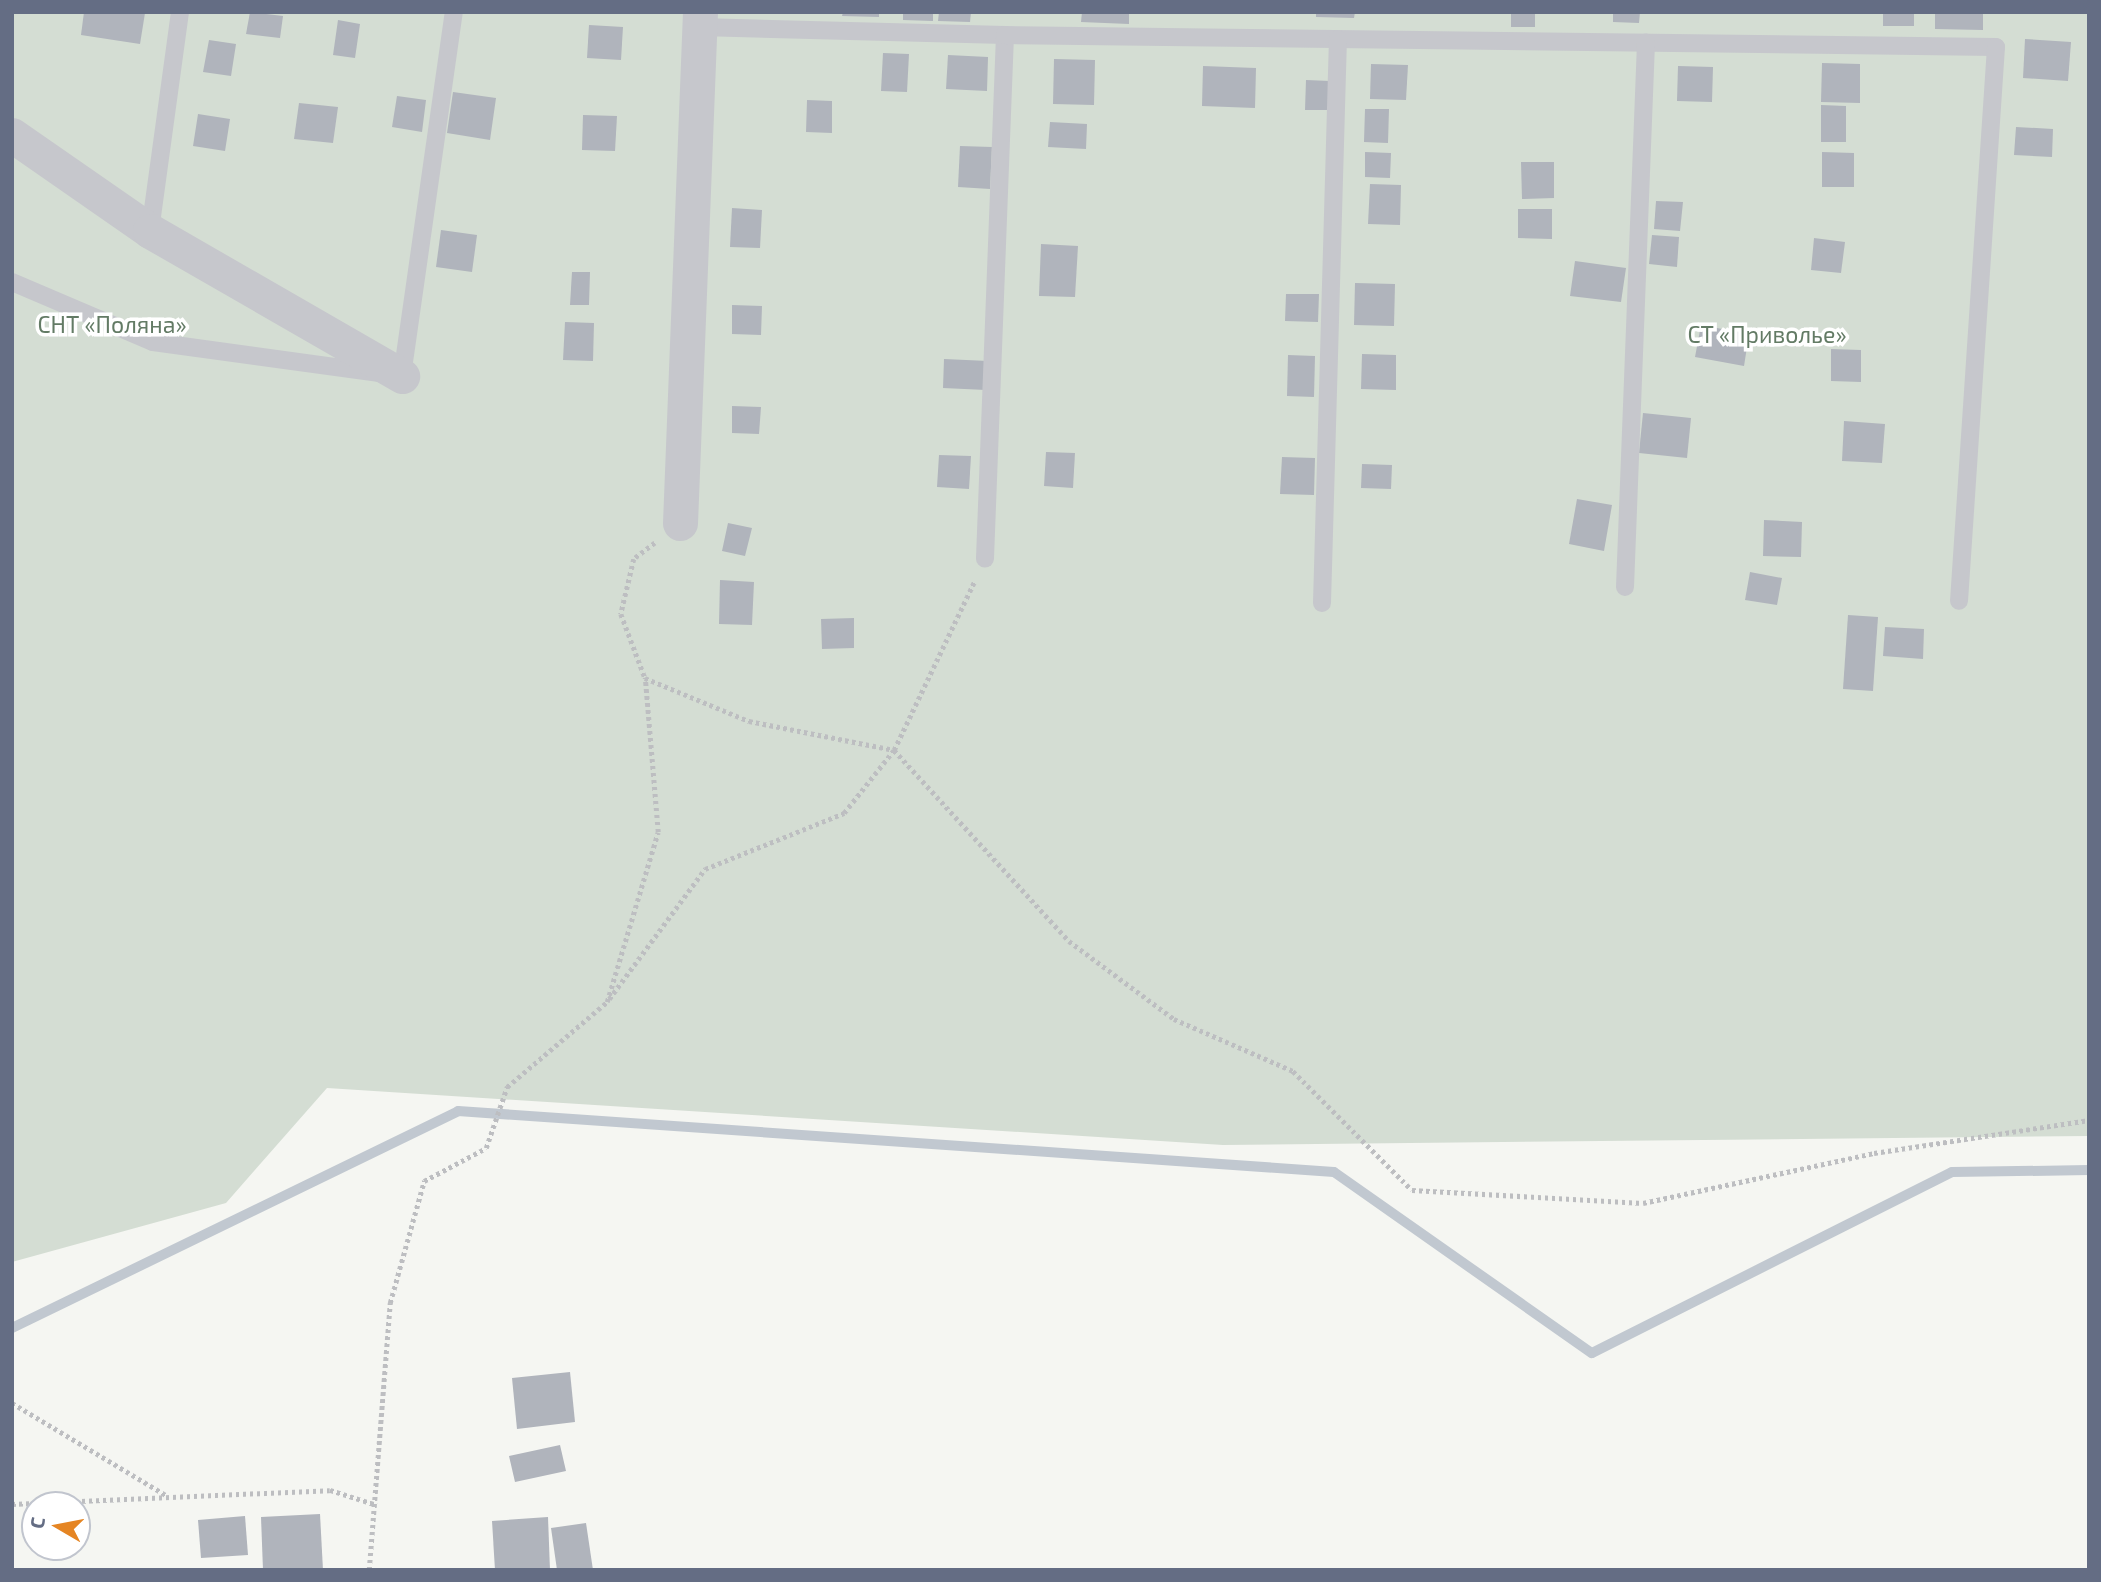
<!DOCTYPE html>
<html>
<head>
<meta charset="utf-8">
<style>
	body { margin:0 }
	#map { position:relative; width:2101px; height:1582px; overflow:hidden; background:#f5f6f2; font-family:"Exo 2",sans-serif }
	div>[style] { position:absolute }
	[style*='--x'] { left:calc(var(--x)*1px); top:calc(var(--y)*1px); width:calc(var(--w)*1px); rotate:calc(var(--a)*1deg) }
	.green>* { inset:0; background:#d4ddd3 }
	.stream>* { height:10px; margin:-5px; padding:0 5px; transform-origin:5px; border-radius:5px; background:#c1c8d0 }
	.building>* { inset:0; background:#b0b4bc }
	.path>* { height:4.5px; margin-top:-2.25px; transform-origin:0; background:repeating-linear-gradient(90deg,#bdbec1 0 3.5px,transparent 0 7px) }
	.lane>* { height:18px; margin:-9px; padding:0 9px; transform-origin:9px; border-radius:9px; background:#c6c7cc }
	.street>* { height:35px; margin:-17.5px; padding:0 17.5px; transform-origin:17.5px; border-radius:17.5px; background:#c6c7cc }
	span { translate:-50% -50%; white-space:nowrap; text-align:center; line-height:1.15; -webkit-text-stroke:7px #fff; paint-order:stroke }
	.park-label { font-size:23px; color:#637b65 }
	.frame { position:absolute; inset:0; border:14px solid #646d84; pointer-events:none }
	.north { position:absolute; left:21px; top:1491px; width:70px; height:70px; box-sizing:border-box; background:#fff; border:2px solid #c1c5ce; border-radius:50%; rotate:280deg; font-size:19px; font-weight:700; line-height:28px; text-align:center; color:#646d84 }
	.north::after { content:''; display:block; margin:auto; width:24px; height:32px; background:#e58523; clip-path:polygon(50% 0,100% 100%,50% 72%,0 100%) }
</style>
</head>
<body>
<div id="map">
	<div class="green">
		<i style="clip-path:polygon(12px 12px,2089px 12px,2089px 1136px,1223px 1145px,327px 1088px,226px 1203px,12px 1262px)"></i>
	</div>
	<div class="stream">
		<i style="--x:12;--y:1328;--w:496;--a:-25.9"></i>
		<i style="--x:458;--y:1111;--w:878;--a:3.98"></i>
		<i style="--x:1334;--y:1172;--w:315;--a:35.1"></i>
		<i style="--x:1592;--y:1353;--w:403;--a:-26.7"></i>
		<i style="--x:1952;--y:1172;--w:137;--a:-0.8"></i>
	</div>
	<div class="building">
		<i style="clip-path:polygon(84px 12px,145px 13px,140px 44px,81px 35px)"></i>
		<i style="clip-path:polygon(250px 12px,283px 16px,280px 38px,246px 34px)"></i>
		<i style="clip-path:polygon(843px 12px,879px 12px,879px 17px,842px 16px)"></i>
		<i style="clip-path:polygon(903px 12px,933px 12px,933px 21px,903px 20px)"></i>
		<i style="clip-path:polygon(939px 12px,971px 12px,970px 22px,938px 21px)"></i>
		<i style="clip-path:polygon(1082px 12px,1129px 12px,1129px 24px,1081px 22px)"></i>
		<i style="clip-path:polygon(1316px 12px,1355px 12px,1354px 18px,1316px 17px)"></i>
		<i style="clip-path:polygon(1511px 12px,1535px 12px,1535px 27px,1511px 27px)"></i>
		<i style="clip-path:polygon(1613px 12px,1640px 12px,1639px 23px,1613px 22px)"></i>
		<i style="clip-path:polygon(1883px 12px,1914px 12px,1914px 26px,1883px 26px)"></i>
		<i style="clip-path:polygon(1935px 12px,1983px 12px,1983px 30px,1935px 29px)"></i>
		<i style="clip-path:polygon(338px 20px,360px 24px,355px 58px,333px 55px)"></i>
		<i style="clip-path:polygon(589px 25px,623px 27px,621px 60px,587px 58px)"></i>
		<i style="clip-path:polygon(2025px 39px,2071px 42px,2068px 81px,2023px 78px)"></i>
		<i style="clip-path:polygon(209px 40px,236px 44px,231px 76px,203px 72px)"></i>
		<i style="clip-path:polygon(883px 53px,909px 54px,907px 92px,881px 91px)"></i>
		<i style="clip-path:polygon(948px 55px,988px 57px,987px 91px,946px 89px)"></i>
		<i style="clip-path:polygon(1054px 59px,1095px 60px,1094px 105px,1053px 104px)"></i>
		<i style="clip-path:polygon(1822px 63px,1860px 64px,1860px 103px,1821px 102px)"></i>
		<i style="clip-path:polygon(1371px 64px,1408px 65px,1406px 100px,1370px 99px)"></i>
		<i style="clip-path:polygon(1203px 66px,1256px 68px,1255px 108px,1202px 106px)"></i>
		<i style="clip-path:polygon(1678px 66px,1713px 67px,1712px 102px,1677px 101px)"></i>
		<i style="clip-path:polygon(1306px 80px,1330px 81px,1329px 110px,1305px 110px)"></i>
		<i style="clip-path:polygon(453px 92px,496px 98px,490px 140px,447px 133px)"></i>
		<i style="clip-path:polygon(397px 96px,426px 100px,422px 132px,392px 127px)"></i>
		<i style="clip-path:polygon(807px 100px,832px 101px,832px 133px,806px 132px)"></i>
		<i style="clip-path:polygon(299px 103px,338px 107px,333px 143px,294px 139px)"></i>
		<i style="clip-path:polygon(1821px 105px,1846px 106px,1846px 142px,1821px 142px)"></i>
		<i style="clip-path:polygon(1365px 109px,1389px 109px,1388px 143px,1364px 142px)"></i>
		<i style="clip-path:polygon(198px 114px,230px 119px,225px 151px,193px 146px)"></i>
		<i style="clip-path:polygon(583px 115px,617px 116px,615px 151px,582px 150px)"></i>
		<i style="clip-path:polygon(1050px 122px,1087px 124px,1086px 149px,1048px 147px)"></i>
		<i style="clip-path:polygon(2016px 127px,2053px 129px,2052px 157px,2014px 155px)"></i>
		<i style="clip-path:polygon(960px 146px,992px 147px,990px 189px,958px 187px)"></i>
		<i style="clip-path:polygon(1365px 152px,1391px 153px,1390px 178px,1365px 177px)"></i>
		<i style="clip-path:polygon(1822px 152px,1854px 153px,1854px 187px,1822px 187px)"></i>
		<i style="clip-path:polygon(1521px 162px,1554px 162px,1554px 198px,1522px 199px)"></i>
		<i style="clip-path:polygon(1370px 184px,1401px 185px,1400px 225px,1368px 224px)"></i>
		<i style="clip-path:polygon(1656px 201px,1683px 202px,1680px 231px,1654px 229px)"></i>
		<i style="clip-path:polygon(732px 208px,762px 210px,760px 248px,730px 247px)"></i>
		<i style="clip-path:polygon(1518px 209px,1552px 209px,1552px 239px,1518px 238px)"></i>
		<i style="clip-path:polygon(441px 230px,477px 235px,472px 272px,436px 267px)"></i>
		<i style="clip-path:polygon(1652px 235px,1679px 237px,1677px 267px,1649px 264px)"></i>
		<i style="clip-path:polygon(1814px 238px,1845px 242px,1841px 273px,1811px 270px)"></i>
		<i style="clip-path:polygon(1041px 244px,1078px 246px,1075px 297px,1039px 296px)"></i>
		<i style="clip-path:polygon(1575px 261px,1626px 268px,1621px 302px,1570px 296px)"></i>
		<i style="clip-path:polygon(572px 272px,590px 272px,589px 305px,570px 305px)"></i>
		<i style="clip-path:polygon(1355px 283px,1395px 284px,1394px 326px,1354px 325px)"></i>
		<i style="clip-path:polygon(1286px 294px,1319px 294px,1318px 322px,1285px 321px)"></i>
		<i style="clip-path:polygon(732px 305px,762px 306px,761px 335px,732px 334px)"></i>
		<i style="clip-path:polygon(565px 322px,594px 323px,593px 361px,563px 360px)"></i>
		<i style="clip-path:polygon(1701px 325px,1749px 334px,1744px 366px,1695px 357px)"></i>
		<i style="clip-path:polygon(1831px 349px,1861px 350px,1861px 382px,1831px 381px)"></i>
		<i style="clip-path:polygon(1362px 354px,1396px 355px,1396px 390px,1361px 389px)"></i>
		<i style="clip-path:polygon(1288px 355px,1315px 356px,1314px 397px,1287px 396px)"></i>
		<i style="clip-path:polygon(944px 359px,988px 361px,986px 390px,943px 388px)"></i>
		<i style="clip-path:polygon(732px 406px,761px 407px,759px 434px,732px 433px)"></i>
		<i style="clip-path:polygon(1643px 413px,1691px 418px,1687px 458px,1639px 453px)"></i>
		<i style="clip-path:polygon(1844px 421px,1885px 424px,1882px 463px,1842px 461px)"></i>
		<i style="clip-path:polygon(1046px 452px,1075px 453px,1073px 488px,1044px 486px)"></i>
		<i style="clip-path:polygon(939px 455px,971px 456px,969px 489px,937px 487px)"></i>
		<i style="clip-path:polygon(1282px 457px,1315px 458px,1314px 495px,1280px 494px)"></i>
		<i style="clip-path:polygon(1362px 464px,1392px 465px,1391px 489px,1361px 488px)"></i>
		<i style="clip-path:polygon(1577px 499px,1612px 505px,1604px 551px,1569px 544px)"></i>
		<i style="clip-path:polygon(1764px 520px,1802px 522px,1801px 557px,1763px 556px)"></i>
		<i style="clip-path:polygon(728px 523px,752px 528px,745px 556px,722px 551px)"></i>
		<i style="clip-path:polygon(1750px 572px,1782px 578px,1777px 605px,1745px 600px)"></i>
		<i style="clip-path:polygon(720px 580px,754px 582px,752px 625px,719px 624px)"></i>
		<i style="clip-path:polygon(1848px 615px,1878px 617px,1873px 691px,1843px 689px)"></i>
		<i style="clip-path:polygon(854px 618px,854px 648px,822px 649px,821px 619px)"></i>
		<i style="clip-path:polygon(1885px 627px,1924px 629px,1923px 659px,1883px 656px)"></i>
		<i style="clip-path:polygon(570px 1372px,575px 1422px,517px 1429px,512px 1378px)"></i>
		<i style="clip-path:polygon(560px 1445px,566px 1471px,515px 1482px,509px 1456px)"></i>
		<i style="clip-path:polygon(320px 1514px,323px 1570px,263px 1570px,261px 1517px)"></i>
		<i style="clip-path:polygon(245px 1516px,248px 1555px,201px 1558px,198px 1520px)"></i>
		<i style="clip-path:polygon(548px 1517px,550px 1570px,495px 1570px,492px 1521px)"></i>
		<i style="clip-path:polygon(586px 1523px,593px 1570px,557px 1570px,551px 1528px)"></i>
	</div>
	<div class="path">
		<i style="--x:655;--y:543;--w:26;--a:143"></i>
		<i style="--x:634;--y:559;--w:57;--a:103.3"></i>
		<i style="--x:621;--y:614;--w:68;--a:69.4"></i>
		<i style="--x:645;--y:678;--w:113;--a:22.5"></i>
		<i style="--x:749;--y:721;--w:148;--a:11.3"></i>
		<i style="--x:894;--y:750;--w:259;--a:47.5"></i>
		<i style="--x:1069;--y:941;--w:131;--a:36.6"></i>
		<i style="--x:1174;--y:1019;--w:130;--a:23.6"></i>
		<i style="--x:1293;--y:1071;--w:168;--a:45"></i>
		<i style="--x:1412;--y:1190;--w:231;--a:3.2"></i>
		<i style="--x:1643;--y:1203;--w:236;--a:-12.2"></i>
		<i style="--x:1874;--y:1153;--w:218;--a:-8.7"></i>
		<i style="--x:609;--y:999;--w:162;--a:-53.6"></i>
		<i style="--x:705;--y:869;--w:150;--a:-21.9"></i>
		<i style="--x:844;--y:813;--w:80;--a:-51.6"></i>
		<i style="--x:894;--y:750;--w:188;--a:-64.5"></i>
		<i style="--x:12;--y:1403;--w:179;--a:30.9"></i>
		<i style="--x:12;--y:1504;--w:318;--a:-2.5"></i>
		<i style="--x:330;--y:1490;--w:49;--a:17.7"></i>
		<i style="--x:369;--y:1570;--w:268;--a:-85.5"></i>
		<i style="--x:390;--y:1303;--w:127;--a:-74.4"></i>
		<i style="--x:424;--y:1181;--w:70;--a:-28"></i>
		<i style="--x:486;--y:1148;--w:65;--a:-71"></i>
		<i style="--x:507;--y:1087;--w:131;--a:-40.4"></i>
		<i style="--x:607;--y:1002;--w:177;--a:-73.3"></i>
		<i style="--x:658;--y:832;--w:155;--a:-94.8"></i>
	</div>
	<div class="lane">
		<i style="--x:699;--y:27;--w:306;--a:1.5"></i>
		<i style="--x:1005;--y:35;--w:524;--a:92.19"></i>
		<i style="--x:1005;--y:35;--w:991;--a:0.69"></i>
		<i style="--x:1996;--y:47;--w:555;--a:93.82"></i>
		<i style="--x:150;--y:231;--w:221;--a:-82.2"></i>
		<i style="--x:12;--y:282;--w:153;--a:23.1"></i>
		<i style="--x:153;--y:342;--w:251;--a:7.8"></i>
		<i style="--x:402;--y:376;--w:368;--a:-81.9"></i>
		<i style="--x:1625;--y:587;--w:545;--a:-87.79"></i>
		<i style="--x:1322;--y:603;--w:564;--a:-88.38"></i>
	</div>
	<div class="street">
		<i style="--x:12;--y:135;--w:168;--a:34.8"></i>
		<i style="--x:150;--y:231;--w:291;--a:29.9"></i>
		<i style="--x:680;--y:523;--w:511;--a:-87.76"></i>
	</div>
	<div class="park-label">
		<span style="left:112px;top:324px">СНТ «Поляна»</span>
		<span style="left:1767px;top:334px">СТ «Приволье»</span>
	</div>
	<div class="frame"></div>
	<div class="north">С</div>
</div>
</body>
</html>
